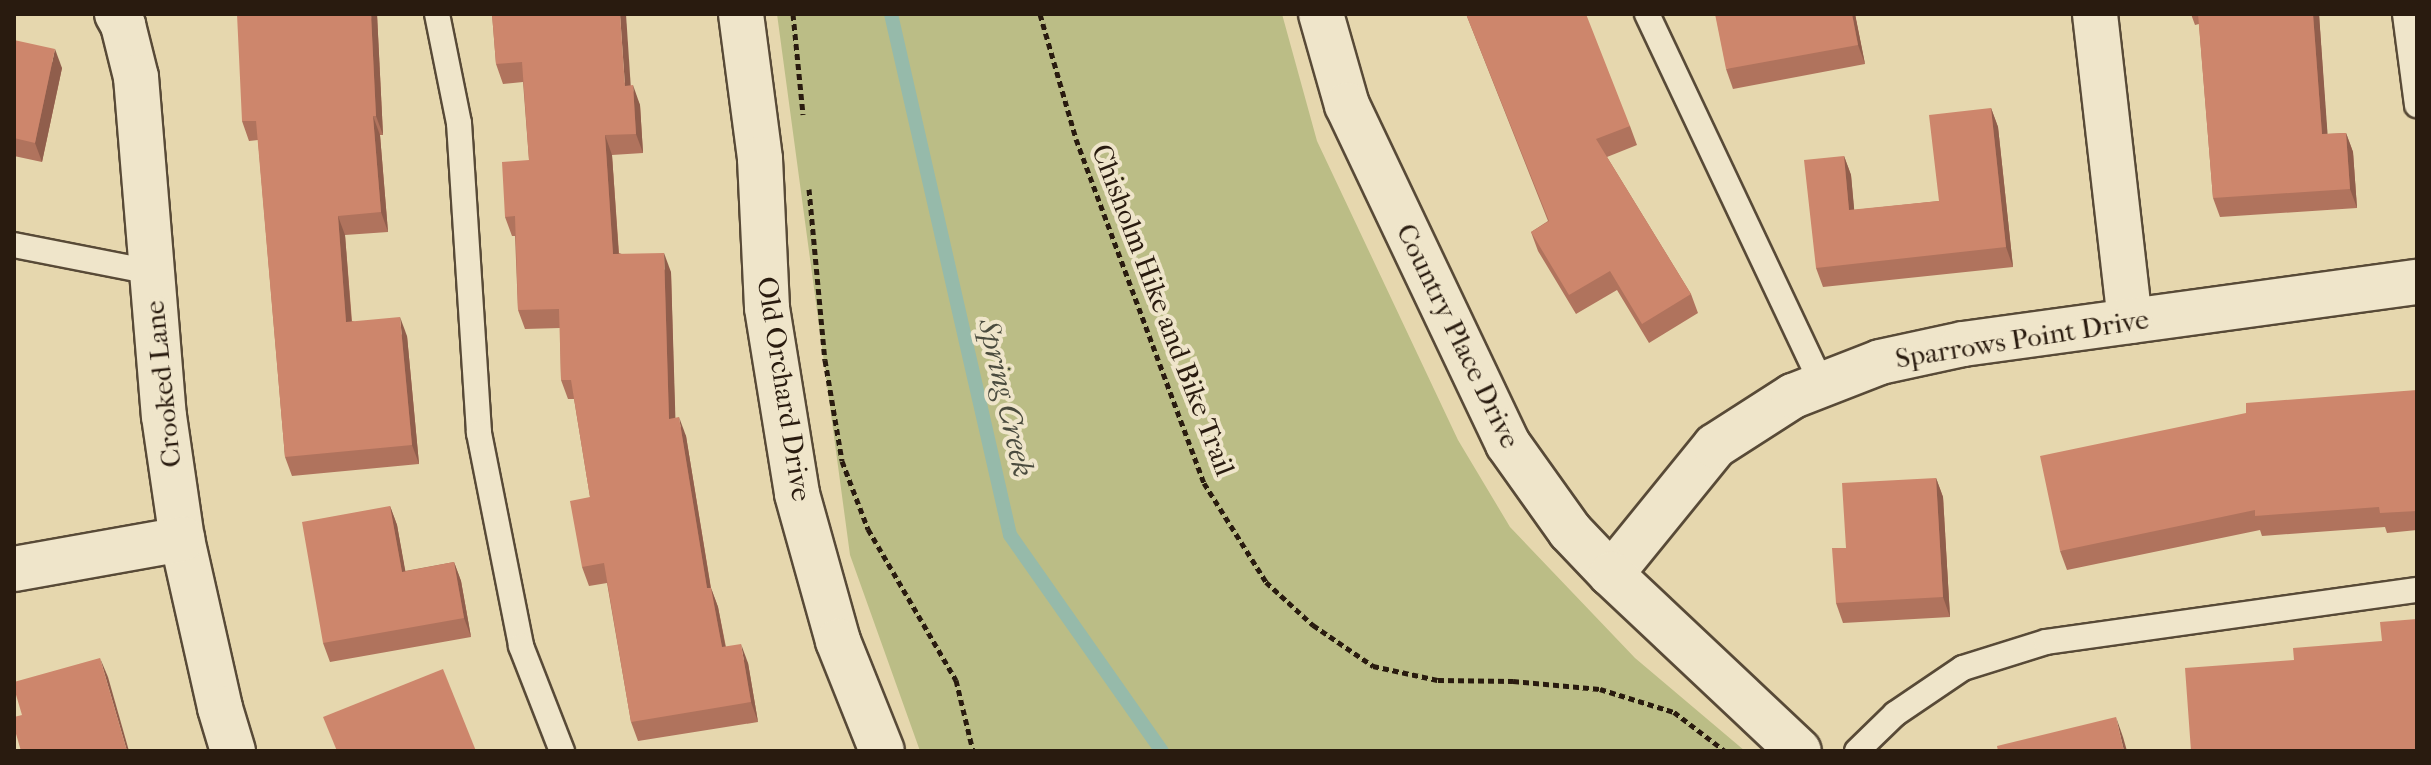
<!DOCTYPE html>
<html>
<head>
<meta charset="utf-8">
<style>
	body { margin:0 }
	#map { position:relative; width:2431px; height:765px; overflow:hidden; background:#e6d7ae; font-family:"IM FELL French Canon",serif }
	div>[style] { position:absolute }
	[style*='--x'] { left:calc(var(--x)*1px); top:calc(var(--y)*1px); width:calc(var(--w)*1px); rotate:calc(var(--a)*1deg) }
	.green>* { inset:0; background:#bbbd86 }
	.stream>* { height:14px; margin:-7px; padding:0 7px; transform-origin:7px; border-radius:7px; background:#96baaa }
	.path>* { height:5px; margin-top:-2.5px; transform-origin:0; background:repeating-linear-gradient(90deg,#291b0f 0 6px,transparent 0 10px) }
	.roads { filter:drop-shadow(2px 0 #584a37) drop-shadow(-2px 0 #584a37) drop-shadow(0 2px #584a37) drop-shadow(0 -2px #584a37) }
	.lane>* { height:24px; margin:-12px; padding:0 12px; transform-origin:12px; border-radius:12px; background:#efe5ca }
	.street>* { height:44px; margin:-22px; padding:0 22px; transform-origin:22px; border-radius:22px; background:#efe5ca }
	.secondary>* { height:44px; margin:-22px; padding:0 22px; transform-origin:22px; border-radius:22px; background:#efe5ca }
	.wall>* { inset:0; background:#b0735d }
	.shaded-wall>* { inset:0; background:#905e4c }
	.building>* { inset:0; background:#cd866c }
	span { translate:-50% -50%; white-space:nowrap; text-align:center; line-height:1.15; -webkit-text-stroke:8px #efe5ca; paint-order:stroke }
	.street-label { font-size:28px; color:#291b0f }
	.water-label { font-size:30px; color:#4a4b3e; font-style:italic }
	.frame { position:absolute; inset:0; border:16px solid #291b0f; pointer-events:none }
</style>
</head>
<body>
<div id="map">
	<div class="green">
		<i style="clip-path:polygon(777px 14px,1282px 14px,1317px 141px,1458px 440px,1510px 527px,1635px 658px,1745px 751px,920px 751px,850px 555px)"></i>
	</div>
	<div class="stream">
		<i style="--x:891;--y:14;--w:534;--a:77.13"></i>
		<i style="--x:1010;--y:535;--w:264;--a:54.9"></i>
	</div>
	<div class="path">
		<i style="--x:793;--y:14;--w:101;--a:84.3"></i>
		<i style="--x:1040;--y:14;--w:130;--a:73.9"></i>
		<i style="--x:1076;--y:139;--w:367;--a:69.6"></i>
		<i style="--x:1204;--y:483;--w:117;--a:57.9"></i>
		<i style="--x:1266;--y:582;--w:64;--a:42.5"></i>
		<i style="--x:1313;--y:625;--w:73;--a:34.3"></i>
		<i style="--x:1373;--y:666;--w:66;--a:12.2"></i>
		<i style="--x:1438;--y:680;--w:75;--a:0.8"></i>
		<i style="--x:1513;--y:681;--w:87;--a:5.3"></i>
		<i style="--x:1600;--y:689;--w:77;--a:17.3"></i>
		<i style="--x:1674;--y:712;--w:64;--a:37.4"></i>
		<i style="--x:809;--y:189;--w:172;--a:84.7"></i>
		<i style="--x:825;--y:360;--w:102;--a:80.4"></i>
		<i style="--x:842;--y:461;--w:73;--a:69.1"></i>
		<i style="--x:868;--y:529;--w:175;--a:59.8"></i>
		<i style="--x:956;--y:680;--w:73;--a:76.5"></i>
	</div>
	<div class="roads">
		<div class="lane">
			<i style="--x:437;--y:14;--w:111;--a:78.6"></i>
			<i style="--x:459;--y:123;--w:311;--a:86.3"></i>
			<i style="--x:479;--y:433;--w:217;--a:78.8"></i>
			<i style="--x:521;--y:646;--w:113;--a:68.7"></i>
			<i style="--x:1647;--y:14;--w:409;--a:64.7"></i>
			<i style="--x:2405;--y:14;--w:92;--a:82.5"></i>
			<i style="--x:14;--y:245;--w:141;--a:11.1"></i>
			<i style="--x:1857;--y:751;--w:53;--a:-44.2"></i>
			<i style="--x:1895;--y:714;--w:82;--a:-34.1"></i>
			<i style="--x:1963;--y:668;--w:87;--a:-17.4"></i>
			<i style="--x:2046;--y:642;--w:375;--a:-8"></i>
		</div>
		<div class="street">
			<i style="--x:117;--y:14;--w:13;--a:61"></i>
			<i style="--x:123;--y:25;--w:54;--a:76"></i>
			<i style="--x:136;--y:77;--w:340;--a:85.3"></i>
			<i style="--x:164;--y:416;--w:124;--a:81.7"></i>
			<i style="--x:182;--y:539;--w:173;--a:77.3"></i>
			<i style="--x:220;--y:708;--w:45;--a:73.2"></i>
			<i style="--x:2095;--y:14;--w:309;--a:83.5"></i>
			<i style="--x:14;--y:569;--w:171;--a:-10.1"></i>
			<i style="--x:1611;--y:574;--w:165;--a:-50.9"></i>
			<i style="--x:1715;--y:446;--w:93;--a:-32.7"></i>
			<i style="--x:1793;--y:396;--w:93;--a:-21.3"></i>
			<i style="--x:1880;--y:362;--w:85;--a:-12.2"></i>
			<i style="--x:1963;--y:344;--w:458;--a:-7.8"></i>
		</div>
		<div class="secondary">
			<i style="--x:741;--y:14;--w:146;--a:82.5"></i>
			<i style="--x:760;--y:159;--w:149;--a:87.3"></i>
			<i style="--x:767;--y:308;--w:188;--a:80.8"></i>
			<i style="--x:797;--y:494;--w:153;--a:74.4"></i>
			<i style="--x:838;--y:641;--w:118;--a:68.2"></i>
			<i style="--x:1321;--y:14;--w:95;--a:74.1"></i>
			<i style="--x:1347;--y:105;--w:375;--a:64.6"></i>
			<i style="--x:1508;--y:444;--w:107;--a:54.5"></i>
			<i style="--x:1570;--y:531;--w:59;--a:46.4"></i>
			<i style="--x:1611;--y:574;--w:258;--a:43.3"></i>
		</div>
	</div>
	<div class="wall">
		<i style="clip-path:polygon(377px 14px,383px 135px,380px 135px,388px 232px,345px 235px,352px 321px,407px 336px,419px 464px,292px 476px,285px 457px,258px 140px,249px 141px,242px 121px)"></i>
		<i style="clip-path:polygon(492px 14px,631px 86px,640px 105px,643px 153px,612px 155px,619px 253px,671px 272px,675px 418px,686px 436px,711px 588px,718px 607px,726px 647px,748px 663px,758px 722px,638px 741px,631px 722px,607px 583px,589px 586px,582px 567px,590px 497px,574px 399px,568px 399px,561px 380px,560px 328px,525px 329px,518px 310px,515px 236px,512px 236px,505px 217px,529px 160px,523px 82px,503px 84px,496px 64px)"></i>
		<i style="clip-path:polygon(1466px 14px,1630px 126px,1637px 145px,1607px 157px,1691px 294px,1698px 313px,1649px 343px,1617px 290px,1576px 314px,1538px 251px,1531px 232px,1548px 221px)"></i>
		<i style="clip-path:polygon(1855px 14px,1865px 64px,1733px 89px,1726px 69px)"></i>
		<i style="clip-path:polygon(2191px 14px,2319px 14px,2327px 134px,2346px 133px,2353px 152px,2357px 208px,2220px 217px,2213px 198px,2199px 24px,2195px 25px)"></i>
		<i style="clip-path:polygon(14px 40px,62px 68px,42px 162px,14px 156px)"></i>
		<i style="clip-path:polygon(1991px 108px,1998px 127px,2013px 267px,1823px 287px,1816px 268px,1844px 156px,1851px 175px,1854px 210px,1939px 201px)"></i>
		<i style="clip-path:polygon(2417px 390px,2417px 530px,2387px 533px,2385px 527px,2262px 536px,2260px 530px,2067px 570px,2060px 551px)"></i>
		<i style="clip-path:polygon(1936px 478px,1943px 497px,1950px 617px,1843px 623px,1836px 603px,1846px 548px)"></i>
		<i style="clip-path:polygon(390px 506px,397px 525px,405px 571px,454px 562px,461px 581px,471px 637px,330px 662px,323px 643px)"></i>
	</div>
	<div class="shaded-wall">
		<i style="clip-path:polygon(371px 14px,377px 14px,383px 135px,376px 116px)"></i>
		<i style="clip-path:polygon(620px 14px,626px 14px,632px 105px,625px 86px)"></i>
		<i style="clip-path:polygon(1852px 14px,1855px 14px,1865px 64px,1858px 45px)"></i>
		<i style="clip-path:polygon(2313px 14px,2319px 14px,2329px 154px,2322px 134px)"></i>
		<i style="clip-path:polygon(55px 49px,62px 68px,42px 162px,35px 143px)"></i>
		<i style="clip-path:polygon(633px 85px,640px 105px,643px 153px,636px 134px)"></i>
		<i style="clip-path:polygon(1991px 108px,1998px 127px,2013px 267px,2006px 247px)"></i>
		<i style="clip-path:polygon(373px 116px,380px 135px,388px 232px,381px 212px)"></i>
		<i style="clip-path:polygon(2346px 133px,2353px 152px,2357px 208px,2350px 189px)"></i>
		<i style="clip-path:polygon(605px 135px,612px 155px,620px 273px,613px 254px)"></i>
		<i style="clip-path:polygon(1844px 156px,1851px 175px,1856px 229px,1849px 210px)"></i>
		<i style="clip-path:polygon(338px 216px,345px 235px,353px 341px,346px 322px)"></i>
		<i style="clip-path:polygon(664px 253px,671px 272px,676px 438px,669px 419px)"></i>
		<i style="clip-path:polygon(400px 317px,407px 336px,419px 464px,412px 445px)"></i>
		<i style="clip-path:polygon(679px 417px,686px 436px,714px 608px,707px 588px)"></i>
		<i style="clip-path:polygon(1936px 478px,1943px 497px,1950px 617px,1943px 597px)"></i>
		<i style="clip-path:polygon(390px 506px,397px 525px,409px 591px,402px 572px)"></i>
		<i style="clip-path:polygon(454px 562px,461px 581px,471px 637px,464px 618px)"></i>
		<i style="clip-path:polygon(711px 588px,718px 607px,729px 666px,722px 647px)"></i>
		<i style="clip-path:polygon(741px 644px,748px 663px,758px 722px,751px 702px)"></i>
		<i style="clip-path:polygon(100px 658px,108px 677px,129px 751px,127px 751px)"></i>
		<i style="clip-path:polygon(2116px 717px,2123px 737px,2127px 751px,2124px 751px)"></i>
	</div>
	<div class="building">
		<i style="clip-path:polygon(237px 14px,371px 14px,376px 116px,373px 116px,381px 212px,338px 216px,346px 322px,400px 317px,412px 445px,285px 457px,256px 121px,242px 121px)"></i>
		<i style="clip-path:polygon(492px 14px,620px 14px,625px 86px,633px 85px,636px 134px,605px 135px,613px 254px,664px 253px,669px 419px,679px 417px,707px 588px,711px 588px,722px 647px,741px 644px,751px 702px,631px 722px,604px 563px,582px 567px,570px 501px,590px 497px,571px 380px,561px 380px,559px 309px,518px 310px,515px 216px,505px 217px,502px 162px,529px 160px,522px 62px,496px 64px)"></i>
		<i style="clip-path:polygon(1466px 14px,1586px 14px,1630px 126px,1596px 139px,1691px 294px,1642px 324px,1610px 271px,1569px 295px,1531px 232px,1549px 221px)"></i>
		<i style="clip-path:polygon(1715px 14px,1852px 14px,1858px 45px,1726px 69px)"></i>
		<i style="clip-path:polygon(2198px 14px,2313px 14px,2322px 134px,2346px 133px,2350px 189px,2213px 198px)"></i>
		<i style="clip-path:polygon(14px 40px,55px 49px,35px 143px,14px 138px)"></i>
		<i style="clip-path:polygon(1991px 108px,2006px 247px,1816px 268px,1804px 160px,1844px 156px,1849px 210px,1939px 201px,1929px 115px)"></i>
		<i style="clip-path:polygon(2417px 390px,2417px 511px,2380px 513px,2379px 507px,2255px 516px,2255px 510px,2060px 551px,2040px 456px,2246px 413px,2246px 403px)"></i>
		<i style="clip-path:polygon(1936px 478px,1943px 597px,1836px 603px,1832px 548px,1846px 548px,1842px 483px)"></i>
		<i style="clip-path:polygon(390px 506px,402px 572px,454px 562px,464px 618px,323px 643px,302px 522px)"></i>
		<i style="clip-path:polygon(2417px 619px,2417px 751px,2191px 751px,2185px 668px,2294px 660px,2293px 648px,2382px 641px,2380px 622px)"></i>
		<i style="clip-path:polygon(100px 658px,127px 751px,19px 751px,21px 751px,14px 727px,14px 717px,22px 715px,14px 688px,14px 682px)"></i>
		<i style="clip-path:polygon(443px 669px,476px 751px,337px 751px,323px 717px)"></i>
		<i style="clip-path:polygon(2116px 717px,2124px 751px,1998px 751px,1997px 746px)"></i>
	</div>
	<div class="street-label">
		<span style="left:1163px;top:310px;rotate:69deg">Chisholm Hike and Bike Trail</span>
		<span style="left:1458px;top:336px;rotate:64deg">Country Place Drive</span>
		<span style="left:2022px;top:339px;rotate:-9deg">Sparrows Point Drive</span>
		<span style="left:163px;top:384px;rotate:-96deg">Crooked Lane</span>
		<span style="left:784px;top:389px;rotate:81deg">Old Orchard Drive</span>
	</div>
	<div class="water-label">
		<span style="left:1005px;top:398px;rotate:77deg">Spring Creek</span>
	</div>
	<div class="frame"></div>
</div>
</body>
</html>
